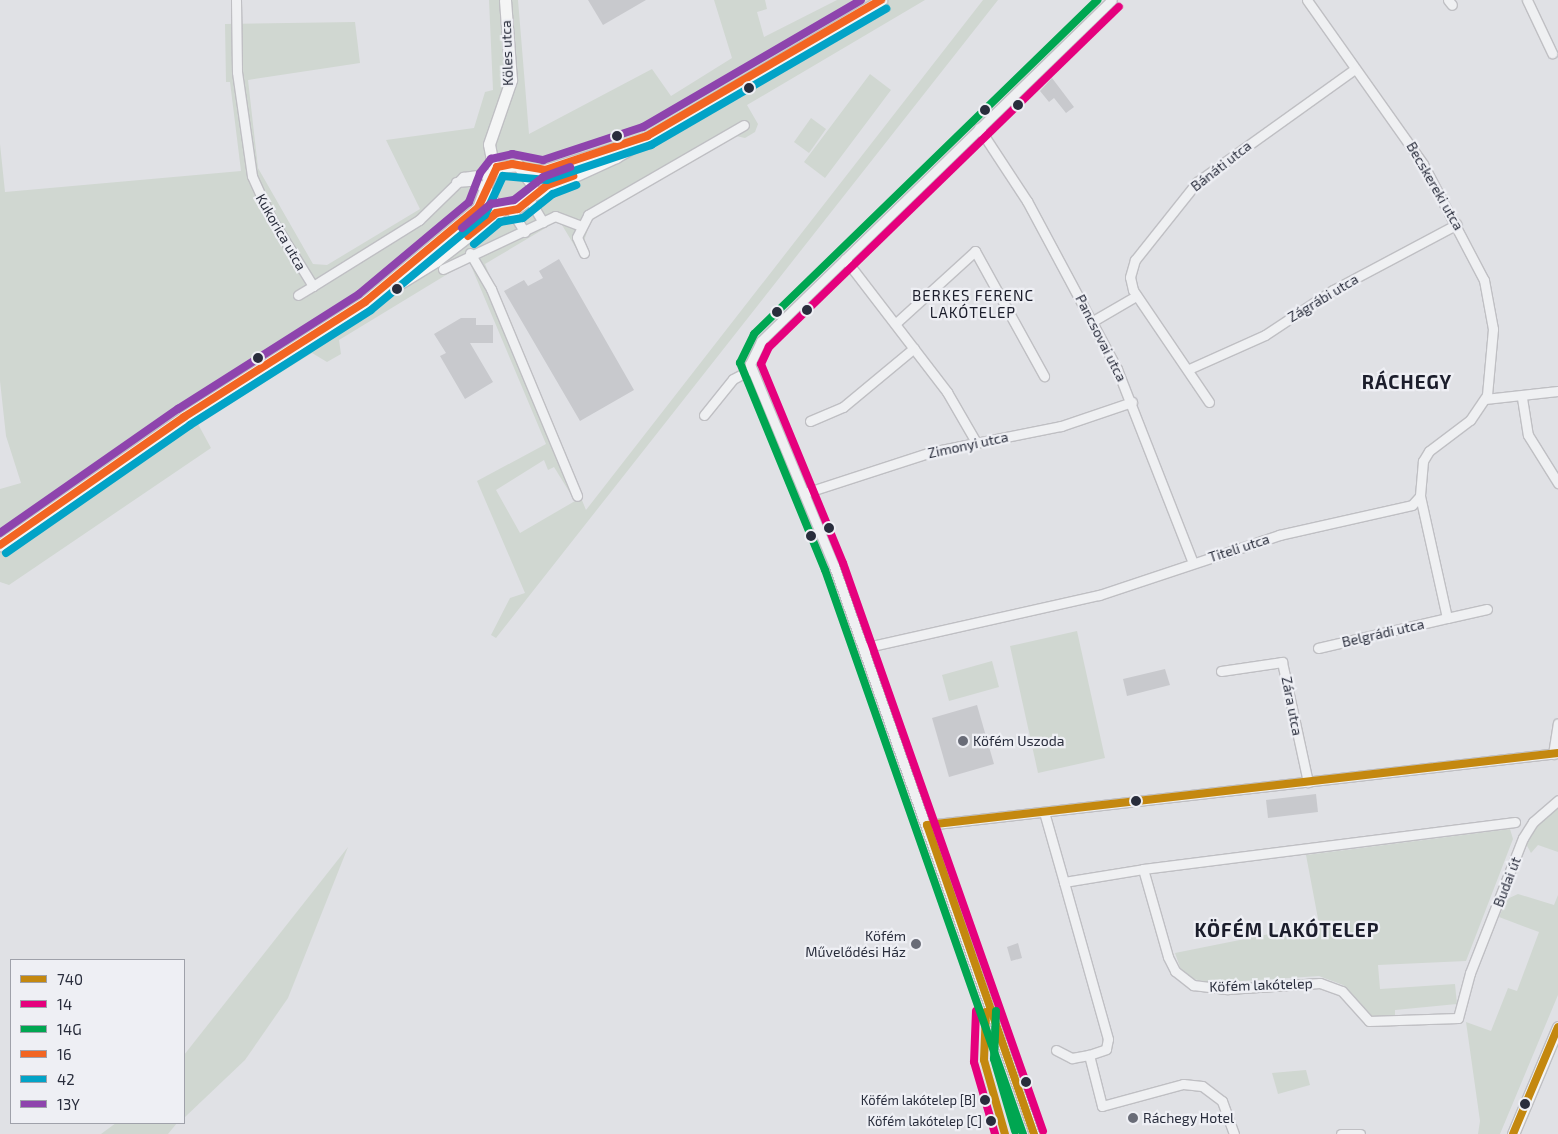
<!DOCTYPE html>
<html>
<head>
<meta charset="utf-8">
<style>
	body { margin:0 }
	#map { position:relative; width:1558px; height:1134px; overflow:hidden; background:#e0e1e5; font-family:"Exo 2",sans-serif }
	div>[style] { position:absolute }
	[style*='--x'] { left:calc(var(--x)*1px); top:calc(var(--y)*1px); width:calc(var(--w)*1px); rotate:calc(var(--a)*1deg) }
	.green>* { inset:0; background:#d0d7d1 }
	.building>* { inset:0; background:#c8c9cd }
	.roads { filter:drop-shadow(1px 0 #bfbfc3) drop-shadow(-1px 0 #bfbfc3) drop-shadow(0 1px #bfbfc3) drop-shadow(0 -1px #bfbfc3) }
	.minor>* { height:9px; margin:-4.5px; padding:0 4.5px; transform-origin:4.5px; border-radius:4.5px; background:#eff0f2 }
	.major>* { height:11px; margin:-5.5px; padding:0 5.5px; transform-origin:5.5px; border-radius:5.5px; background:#f4f5f5 }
	.bus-1>* { height:8px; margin:-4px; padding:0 4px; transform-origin:4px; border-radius:4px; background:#c4880f }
	.bus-2>* { height:8px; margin:-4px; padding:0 4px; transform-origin:4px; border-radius:4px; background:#e5007d }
	.bus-3>* { height:8px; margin:-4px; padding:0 4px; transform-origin:4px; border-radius:4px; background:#00a651 }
	.bus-4>* { height:8px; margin:-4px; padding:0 4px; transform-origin:4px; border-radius:4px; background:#f26522 }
	.bus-5>* { height:8px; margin:-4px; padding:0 4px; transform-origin:4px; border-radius:4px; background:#02a3c7 }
	.bus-6>* { height:8px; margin:-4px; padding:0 4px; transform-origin:4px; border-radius:4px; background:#8e44ad }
	.dots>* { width:14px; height:14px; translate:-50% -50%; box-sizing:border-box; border:2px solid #eeeff4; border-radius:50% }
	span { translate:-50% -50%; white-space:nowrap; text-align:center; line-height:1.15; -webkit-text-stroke:4.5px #eeeff4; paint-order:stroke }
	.bus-label { font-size:13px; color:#292d3c }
	.right { translate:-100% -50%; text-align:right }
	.street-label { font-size:14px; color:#292d3c }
	.poi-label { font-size:14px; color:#292d3c }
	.left { translate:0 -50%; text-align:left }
	.neighbourhood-label { font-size:15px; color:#1c1e2c; letter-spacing:1px }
	.district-label { font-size:19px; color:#1c1e2c; font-weight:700; letter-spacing:1px }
	.legend { position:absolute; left:10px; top:959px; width:175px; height:165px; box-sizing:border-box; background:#eeeff4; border:1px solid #9fa1aa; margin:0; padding:6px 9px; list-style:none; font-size:15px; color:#292d3c }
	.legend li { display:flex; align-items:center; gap:10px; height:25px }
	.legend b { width:25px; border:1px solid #9fa1aa }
</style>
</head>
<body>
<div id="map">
	<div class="green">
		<i style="clip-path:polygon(evenodd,489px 0,518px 0,529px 134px,652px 69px,671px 96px,732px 58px,714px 0,765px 0,767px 9px,757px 12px,764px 37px,837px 0,925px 0,747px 105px,758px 124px,755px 132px,745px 138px,736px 136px,591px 220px,584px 241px,589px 250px,584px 253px,580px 255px,559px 220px,485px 264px,586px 510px,983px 0,998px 0,496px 638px,491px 635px,510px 598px,525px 593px,477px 481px,546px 444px,469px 261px,339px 340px,341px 354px,327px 362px,312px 353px,198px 424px,211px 448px,9px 585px,0 582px,0 489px,21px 483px,6px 436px,0 381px,0 144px,5px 192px,241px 171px,230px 82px,226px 82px,225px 24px,355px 22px,360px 63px,248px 80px,258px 168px,313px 264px,327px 265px,420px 209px,386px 140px,474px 128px,485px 92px,493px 90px,489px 0,544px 460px,548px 470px,554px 467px,575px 501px,520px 533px,496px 490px,544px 460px)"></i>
		<i style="clip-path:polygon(870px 74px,891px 90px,825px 178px,804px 162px)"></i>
		<i style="clip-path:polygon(811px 118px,826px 129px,809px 153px,794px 142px)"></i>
		<i style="clip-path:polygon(1077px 631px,1105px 758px,1038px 773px,1010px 646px)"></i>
		<i style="clip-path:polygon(992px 661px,999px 687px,949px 701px,942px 675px)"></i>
		<i style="clip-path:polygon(1558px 806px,1558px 852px,1538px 845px,1531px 853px,1526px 844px,1531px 828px)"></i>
		<i style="clip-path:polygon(1510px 829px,1513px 839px,1466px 961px,1378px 965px,1380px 989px,1455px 984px,1457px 1004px,1395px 1010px,1395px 1016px,1384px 1017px,1372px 1016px,1343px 985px,1319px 976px,1213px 983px,1193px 979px,1181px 970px,1175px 953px,1319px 924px,1306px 855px)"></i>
		<i style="clip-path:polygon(348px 847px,288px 998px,245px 1060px,184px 1118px,184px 1055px)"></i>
		<i style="clip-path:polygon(1518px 894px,1554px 905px,1558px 895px,1558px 995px,1500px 1134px,1478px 1134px,1480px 1121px,1466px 1022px,1491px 1031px,1508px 988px,1517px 991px,1539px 932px,1499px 917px,1507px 899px)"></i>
		<i style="clip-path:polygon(1306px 1070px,1310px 1085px,1278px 1094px,1272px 1073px)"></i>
		<i style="clip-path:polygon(116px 1123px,177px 1123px,168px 1134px,101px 1134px)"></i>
	</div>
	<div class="building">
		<i style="clip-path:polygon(588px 0,646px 0,603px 25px)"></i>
		<i style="clip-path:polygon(1052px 78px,1074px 107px,1066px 113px,1054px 98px,1049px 102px,1040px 91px)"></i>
		<i style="clip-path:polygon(559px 259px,634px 390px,580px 421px,504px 291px,524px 280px,528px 286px,543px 278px,539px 271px)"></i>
		<i style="clip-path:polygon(461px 318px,476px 318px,476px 325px,493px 325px,493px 343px,470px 343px,493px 382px,465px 399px,440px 356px,446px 353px,434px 334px)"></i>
		<i style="clip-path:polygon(1165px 669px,1170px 685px,1127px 696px,1123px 679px)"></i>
		<i style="clip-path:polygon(977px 705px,994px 764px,949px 777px,932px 718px)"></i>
		<i style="clip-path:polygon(1316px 794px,1318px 812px,1268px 818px,1266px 800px)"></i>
		<i style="clip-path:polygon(1018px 943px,1022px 958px,1011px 961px,1007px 947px)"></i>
	</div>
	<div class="roads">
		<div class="minor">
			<i style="--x:236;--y:0;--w:72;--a:89.2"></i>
			<i style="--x:237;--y:72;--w:105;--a:81.8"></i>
			<i style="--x:252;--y:176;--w:46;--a:65.7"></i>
			<i style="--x:271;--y:218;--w:80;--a:58.3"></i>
			<i style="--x:313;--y:286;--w:125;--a:-31.9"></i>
			<i style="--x:419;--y:220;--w:62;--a:-44.3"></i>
			<i style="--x:463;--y:177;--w:28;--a:-8"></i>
			<i style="--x:1307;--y:0;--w:201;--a:54.7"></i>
			<i style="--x:1423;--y:164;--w:131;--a:62.3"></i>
			<i style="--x:1484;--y:280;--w:50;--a:79.6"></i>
			<i style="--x:1493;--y:329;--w:66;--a:95.2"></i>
			<i style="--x:1487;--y:395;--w:30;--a:124"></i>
			<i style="--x:1470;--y:420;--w:51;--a:142.9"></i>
			<i style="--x:1429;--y:451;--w:12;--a:121"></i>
			<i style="--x:1423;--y:461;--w:35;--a:95"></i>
			<i style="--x:1420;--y:496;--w:125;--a:77.5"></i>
			<i style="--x:1447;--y:618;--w:41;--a:-12.7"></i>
			<i style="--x:1448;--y:0;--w:6;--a:51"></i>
			<i style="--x:1527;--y:0;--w:59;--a:64.7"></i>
			<i style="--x:979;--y:128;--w:87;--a:56.7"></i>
			<i style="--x:1027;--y:201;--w:191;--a:61.8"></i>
			<i style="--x:1117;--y:369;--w:208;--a:68.6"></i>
			<i style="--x:456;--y:182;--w:16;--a:-4"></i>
			<i style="--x:472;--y:181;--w:16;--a:27"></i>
			<i style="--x:529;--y:199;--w:27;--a:59"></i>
			<i style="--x:511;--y:210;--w:26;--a:58"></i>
			<i style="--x:470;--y:253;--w:42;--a:59.7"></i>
			<i style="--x:491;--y:289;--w:224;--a:67.4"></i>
			<i style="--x:584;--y:253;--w:17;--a:-114"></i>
			<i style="--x:577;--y:237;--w:25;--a:-63"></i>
			<i style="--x:588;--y:215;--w:180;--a:-30"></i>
			<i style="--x:845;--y:259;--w:168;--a:52.5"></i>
			<i style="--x:947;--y:392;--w:58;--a:59.9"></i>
			<i style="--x:443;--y:269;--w:124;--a:-25.3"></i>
			<i style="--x:555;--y:216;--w:26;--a:21"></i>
			<i style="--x:298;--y:295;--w:17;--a:-31"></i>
			<i style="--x:1093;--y:321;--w:50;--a:-30.2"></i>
			<i style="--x:896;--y:323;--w:107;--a:-42.3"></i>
			<i style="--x:975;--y:251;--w:143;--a:61.1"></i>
			<i style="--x:1189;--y:369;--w:83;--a:-24.1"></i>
			<i style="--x:1265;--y:335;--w:82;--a:-33.5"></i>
			<i style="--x:1333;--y:290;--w:140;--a:-28"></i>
			<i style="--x:1522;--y:398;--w:37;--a:81"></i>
			<i style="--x:1528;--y:435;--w:57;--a:58"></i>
			<i style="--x:1485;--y:399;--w:73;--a:-6.3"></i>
			<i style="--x:1209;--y:402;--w:135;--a:-124.2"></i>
			<i style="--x:1133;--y:290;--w:13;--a:-103"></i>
			<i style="--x:1130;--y:277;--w:18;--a:-74"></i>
			<i style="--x:1135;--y:260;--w:100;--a:-51.5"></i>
			<i style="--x:1197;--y:182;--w:194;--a:-35.6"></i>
			<i style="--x:704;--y:415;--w:46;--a:-51.1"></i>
			<i style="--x:733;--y:379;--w:21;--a:-28"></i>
			<i style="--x:810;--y:421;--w:36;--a:-23"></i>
			<i style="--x:843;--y:407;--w:92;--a:-39.7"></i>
			<i style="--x:805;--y:493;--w:133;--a:-18"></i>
			<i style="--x:931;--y:452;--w:133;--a:-11.3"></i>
			<i style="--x:1061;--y:426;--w:75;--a:-18.7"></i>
			<i style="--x:863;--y:648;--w:242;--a:-12.7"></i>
			<i style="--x:1099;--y:595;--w:190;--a:-18.4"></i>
			<i style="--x:1279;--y:535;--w:136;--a:-12.7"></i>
			<i style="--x:1412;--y:505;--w:12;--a:-48"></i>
			<i style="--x:1318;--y:648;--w:132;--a:-13.1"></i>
			<i style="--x:1221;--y:671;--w:62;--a:-8.4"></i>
			<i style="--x:1282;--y:662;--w:123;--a:77.8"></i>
			<i style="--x:1553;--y:754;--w:31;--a:-81"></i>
			<i style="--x:1044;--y:812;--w:73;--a:74.1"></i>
			<i style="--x:927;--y:825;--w:635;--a:-6.51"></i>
			<i style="--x:1143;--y:869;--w:375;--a:-7.2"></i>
			<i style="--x:1056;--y:1050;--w:18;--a:27"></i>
			<i style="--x:1072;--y:1058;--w:17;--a:-10"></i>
			<i style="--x:1034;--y:1134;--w:602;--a:-109.4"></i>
			<i style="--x:834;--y:566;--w:219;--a:-112.6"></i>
			<i style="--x:750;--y:364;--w:25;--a:-64"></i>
			<i style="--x:761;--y:341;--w:489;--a:-44.2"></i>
			<i style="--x:1234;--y:1134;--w:35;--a:-110"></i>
			<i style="--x:1222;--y:1101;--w:25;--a:-143"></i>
			<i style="--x:1202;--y:1086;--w:19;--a:-174"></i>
			<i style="--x:1183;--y:1084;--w:84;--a:164.8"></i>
			<i style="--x:1102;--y:1106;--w:53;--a:-104.3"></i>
			<i style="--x:1089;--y:1055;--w:18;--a:-19"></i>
			<i style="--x:1106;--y:1049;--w:10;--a:-79"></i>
			<i style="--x:1108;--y:1039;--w:163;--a:-105.7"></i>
			<i style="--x:1064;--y:882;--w:80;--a:-9.3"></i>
			<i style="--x:1143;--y:869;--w:91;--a:74.1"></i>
			<i style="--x:1168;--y:957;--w:16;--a:63"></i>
			<i style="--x:1175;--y:971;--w:23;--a:38"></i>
			<i style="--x:1193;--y:985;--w:35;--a:7"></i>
			<i style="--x:1228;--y:989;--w:92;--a:-3.7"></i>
			<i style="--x:1320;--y:983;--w:23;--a:20"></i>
			<i style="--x:1342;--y:991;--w:40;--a:48"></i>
			<i style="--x:1369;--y:1021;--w:89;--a:-1.9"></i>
			<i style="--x:1458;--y:1018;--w:47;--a:-75.1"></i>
			<i style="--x:1470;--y:973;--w:145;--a:-68.6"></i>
			<i style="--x:1523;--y:838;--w:19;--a:-58"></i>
			<i style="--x:1533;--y:822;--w:33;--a:-41"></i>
			<i style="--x:1341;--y:1134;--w:19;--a:0"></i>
		</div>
		<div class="major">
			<i style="--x:494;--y:170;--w:26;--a:-101"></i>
			<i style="--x:489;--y:144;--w:68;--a:-71"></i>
			<i style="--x:511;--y:80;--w:80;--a:-94.3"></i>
			<i style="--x:525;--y:170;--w:20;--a:0"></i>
			<i style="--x:545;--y:170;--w:81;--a:-17.3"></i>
			<i style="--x:531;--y:196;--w:94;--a:-24.6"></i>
			<i style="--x:616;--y:157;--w:308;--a:-30.6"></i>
			<i style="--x:374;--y:299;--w:73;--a:-31.5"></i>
			<i style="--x:436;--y:261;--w:85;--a:-37.8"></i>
			<i style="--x:0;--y:545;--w:224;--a:-34.8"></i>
			<i style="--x:184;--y:417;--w:214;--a:-32.4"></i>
			<i style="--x:365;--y:302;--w:147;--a:-39.8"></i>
			<i style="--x:478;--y:208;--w:33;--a:-70"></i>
			<i style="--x:489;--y:177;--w:13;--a:-51"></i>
			<i style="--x:497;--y:167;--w:21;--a:-5"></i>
			<i style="--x:518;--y:165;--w:24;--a:54"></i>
			<i style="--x:532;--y:184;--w:15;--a:101"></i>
			<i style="--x:529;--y:199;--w:19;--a:144"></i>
			<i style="--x:514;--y:210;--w:18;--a:-167"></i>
			<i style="--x:496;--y:206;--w:19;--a:-122"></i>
			<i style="--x:1513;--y:1134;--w:116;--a:-67.2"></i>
		</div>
	</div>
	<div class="bus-1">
		<i style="--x:927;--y:825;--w:635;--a:-6.51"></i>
		<i style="--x:927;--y:825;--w:327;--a:70.9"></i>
		<i style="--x:986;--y:1012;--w:48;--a:92.4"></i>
		<i style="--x:984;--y:1060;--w:77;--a:74.2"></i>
		<i style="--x:1513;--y:1134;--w:116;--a:-67.2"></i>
	</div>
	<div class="bus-2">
		<i style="--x:976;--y:1011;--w:51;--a:92.2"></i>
		<i style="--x:974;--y:1062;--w:75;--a:73.7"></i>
		<i style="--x:1043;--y:1131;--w:602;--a:-109.4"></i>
		<i style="--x:843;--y:563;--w:215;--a:-112.4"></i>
		<i style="--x:761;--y:364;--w:19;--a:-65"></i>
		<i style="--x:769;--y:347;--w:488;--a:-44.2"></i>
	</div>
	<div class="bus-3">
		<i style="--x:996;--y:1011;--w:48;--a:92.4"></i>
		<i style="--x:994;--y:1059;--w:75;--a:73.7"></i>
		<i style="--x:1023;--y:1134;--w:598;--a:-109.34"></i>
		<i style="--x:825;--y:570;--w:224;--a:-112.3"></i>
		<i style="--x:740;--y:363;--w:32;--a:-64"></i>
		<i style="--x:754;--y:334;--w:479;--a:-44.2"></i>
	</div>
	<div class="bus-4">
		<i style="--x:468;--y:236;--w:36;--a:-39"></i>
		<i style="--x:496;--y:213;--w:22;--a:-10"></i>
		<i style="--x:518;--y:209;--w:38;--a:-39"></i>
		<i style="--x:548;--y:185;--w:27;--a:-20"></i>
		<i style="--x:0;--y:545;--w:224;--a:-34.8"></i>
		<i style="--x:184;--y:417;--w:214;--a:-32.4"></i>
		<i style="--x:365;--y:302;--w:147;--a:-39.8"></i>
		<i style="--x:478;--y:208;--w:45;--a:-65.1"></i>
		<i style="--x:497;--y:167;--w:15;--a:-11"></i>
		<i style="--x:512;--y:164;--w:34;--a:10"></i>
		<i style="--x:545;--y:170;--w:108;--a:-18.4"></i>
		<i style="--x:647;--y:136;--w:271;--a:-30.2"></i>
	</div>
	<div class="bus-5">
		<i style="--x:474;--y:244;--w:34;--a:-40"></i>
		<i style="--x:500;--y:222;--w:23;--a:-10"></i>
		<i style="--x:523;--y:218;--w:38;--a:-39"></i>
		<i style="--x:553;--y:194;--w:25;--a:-21"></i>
		<i style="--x:6;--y:553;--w:224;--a:-34.8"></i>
		<i style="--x:190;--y:425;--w:214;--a:-32.4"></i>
		<i style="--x:371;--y:310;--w:148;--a:-39.8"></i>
		<i style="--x:485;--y:215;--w:43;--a:-65.2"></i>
		<i style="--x:503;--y:176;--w:44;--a:5.2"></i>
		<i style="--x:547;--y:180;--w:110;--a:-18.6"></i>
		<i style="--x:651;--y:145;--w:272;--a:-30.1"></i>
	</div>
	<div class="bus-6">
		<i style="--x:462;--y:228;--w:38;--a:-40"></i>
		<i style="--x:491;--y:204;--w:23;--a:-10"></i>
		<i style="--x:514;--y:200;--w:37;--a:-38"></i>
		<i style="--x:543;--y:177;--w:29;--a:-20"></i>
		<i style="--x:0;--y:533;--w:217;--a:-34.9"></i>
		<i style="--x:178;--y:409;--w:214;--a:-32.4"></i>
		<i style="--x:359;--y:294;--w:143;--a:-39.9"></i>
		<i style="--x:469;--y:202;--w:31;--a:-69"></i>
		<i style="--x:480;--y:173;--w:18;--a:-52"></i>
		<i style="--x:491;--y:159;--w:22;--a:-13"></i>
		<i style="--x:512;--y:154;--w:32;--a:11"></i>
		<i style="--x:543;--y:160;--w:105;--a:-18.3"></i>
		<i style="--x:643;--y:127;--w:252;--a:-30.2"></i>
	</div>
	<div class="dots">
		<i style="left:749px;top:88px;background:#292d3c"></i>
		<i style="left:1018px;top:105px;background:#292d3c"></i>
		<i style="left:985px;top:110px;background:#292d3c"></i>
		<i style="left:617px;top:136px;background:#292d3c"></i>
		<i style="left:397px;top:289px;background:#292d3c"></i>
		<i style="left:807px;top:310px;background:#292d3c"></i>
		<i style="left:777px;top:312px;background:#292d3c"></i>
		<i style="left:258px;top:358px;background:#292d3c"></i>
		<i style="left:829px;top:528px;background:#292d3c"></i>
		<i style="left:811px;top:536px;background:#292d3c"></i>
		<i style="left:963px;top:741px;background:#696c77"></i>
		<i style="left:1136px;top:801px;background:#292d3c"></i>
		<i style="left:916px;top:944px;background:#696c77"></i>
		<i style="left:1026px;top:1082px;background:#292d3c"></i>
		<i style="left:985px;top:1100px;background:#292d3c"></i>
		<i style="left:1525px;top:1104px;background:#292d3c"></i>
		<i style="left:1133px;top:1118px;background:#696c77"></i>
		<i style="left:991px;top:1121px;background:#292d3c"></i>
	</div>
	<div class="bus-label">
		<span class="right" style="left:976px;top:1100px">Köfém lakótelep [B]</span>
		<span class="right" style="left:982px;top:1121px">Köfém lakótelep [C]</span>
	</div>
	<div class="street-label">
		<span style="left:507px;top:53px;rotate:-92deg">Köles utca</span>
		<span style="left:1221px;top:166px;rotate:-38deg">Bánáti utca</span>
		<span style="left:1435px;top:186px;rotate:60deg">Becskereki utca</span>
		<span style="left:281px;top:232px;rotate:60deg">Kukorica utca</span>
		<span style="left:1323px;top:298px;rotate:-31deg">Zágrábi utca</span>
		<span style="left:1101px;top:338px;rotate:63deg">Pancsovai utca</span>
		<span style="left:968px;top:445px;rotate:-12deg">Zimonyi utca</span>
		<span style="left:1239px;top:548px;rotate:-18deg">Titeli utca</span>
		<span style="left:1383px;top:633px;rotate:-13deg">Belgrádi utca</span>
		<span style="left:1292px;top:706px;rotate:79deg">Zára utca</span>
		<span style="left:1507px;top:882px;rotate:-69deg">Budai út</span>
		<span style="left:1261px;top:985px;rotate:-2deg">Köfém lakótelep</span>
	</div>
	<div class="poi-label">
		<span class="left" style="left:973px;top:741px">Köfém Uszoda</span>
		<span class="right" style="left:906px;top:944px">Köfém<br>Művelődési Ház</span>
		<span class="left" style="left:1143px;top:1118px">Ráchegy Hotel</span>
	</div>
	<div class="neighbourhood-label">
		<span style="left:973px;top:304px">BERKES FERENC<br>LAKÓTELEP</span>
	</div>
	<div class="district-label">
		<span style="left:1407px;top:382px">RÁCHEGY</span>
		<span style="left:1287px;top:930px">KÖFÉM LAKÓTELEP</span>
	</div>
	<ul class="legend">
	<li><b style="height:6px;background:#c4880f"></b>740</li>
	<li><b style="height:6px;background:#e5007d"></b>14</li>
	<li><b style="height:6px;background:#00a651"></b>14G</li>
	<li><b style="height:6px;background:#f26522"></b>16</li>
	<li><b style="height:6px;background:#02a3c7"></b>42</li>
	<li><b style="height:6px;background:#8e44ad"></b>13Y</li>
	</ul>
</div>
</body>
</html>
